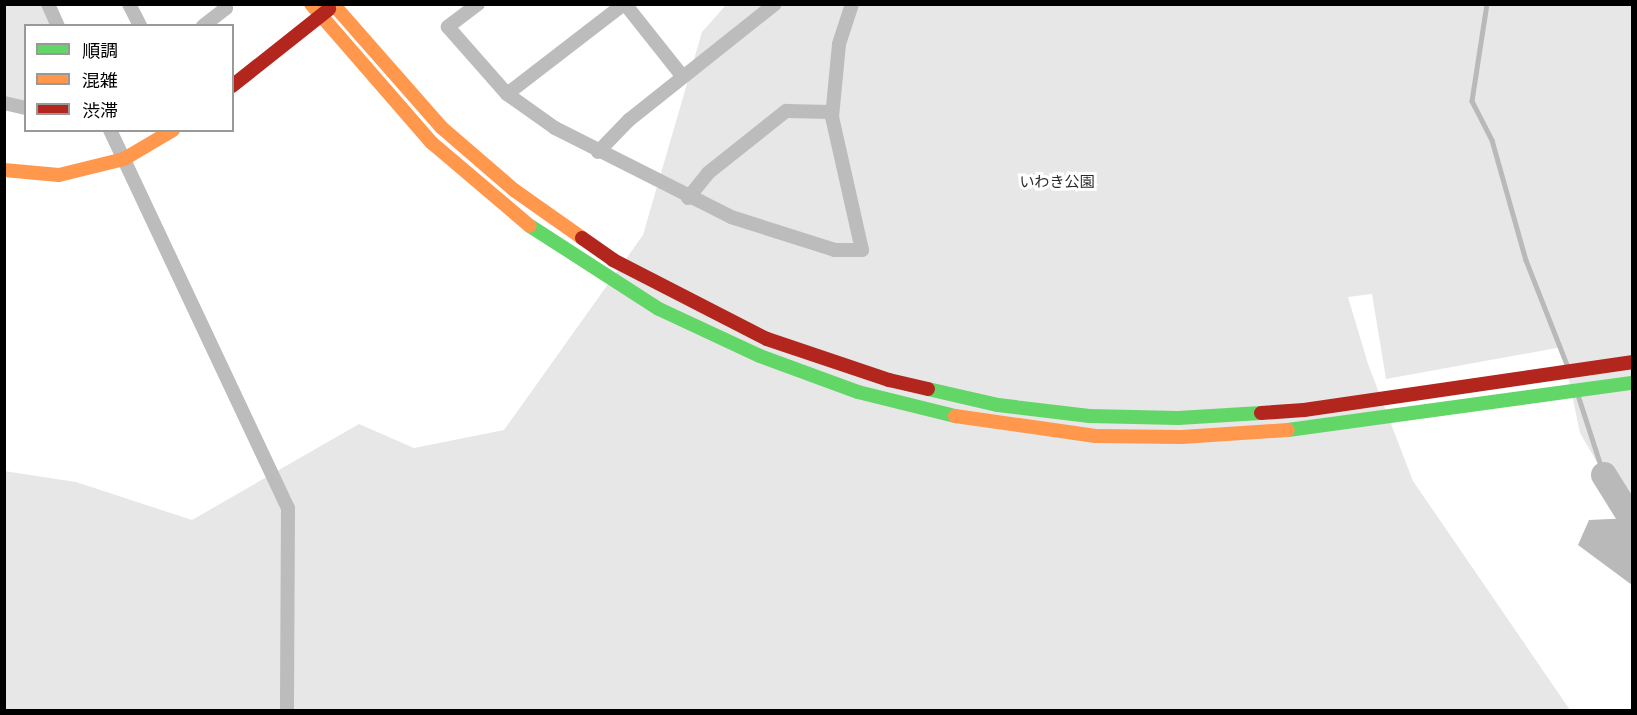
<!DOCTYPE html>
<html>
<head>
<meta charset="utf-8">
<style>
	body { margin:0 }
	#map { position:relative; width:1637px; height:715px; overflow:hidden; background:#fff; font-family:Inter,"Noto Sans JP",sans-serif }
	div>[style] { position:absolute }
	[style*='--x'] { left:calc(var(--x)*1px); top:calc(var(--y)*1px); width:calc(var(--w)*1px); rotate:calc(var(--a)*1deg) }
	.green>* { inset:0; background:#e7e7e7 }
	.water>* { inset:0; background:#b9b9b9 }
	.stream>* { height:4.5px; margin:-2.25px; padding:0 2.25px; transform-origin:2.25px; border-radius:2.25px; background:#b9b9b9 }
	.river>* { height:26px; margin:-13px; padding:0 13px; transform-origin:13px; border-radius:13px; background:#b9b9b9 }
	.street>* { height:14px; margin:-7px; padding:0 7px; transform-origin:7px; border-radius:7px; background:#bcbcbc }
	.fast>* { height:14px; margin:-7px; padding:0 7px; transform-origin:7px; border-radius:7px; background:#63d668 }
	.slow>* { height:14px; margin:-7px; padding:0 7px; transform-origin:7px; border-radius:7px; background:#ff974d }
	.jam>* { height:14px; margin:-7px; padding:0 7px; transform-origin:7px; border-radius:7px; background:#b3261e }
	span { translate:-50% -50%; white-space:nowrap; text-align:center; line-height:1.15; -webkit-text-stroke:6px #fff; paint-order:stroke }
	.park-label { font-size:15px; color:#2b2b2b }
	.frame { position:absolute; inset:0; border:6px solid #000; pointer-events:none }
	.legend { position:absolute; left:24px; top:24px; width:210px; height:108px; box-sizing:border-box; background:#fff; border:2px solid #999; margin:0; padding:8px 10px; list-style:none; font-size:18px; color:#000 }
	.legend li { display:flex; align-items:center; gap:12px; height:30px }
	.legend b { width:30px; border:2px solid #999 }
</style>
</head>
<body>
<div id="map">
	<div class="green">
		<i style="clip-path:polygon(4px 5px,41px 5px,51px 25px,26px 26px,25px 101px,5px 98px)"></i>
		<i style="clip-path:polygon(726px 5px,1632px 5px,1632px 504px,1611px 486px,1580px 433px,1562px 347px,1386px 379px,1372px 294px,1348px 297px,1368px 364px,1413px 481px,1570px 710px,5px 710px,4px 471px,76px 482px,192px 520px,359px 424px,414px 448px,504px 430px,643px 235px,702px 32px)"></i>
	</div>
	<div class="water">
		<i style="clip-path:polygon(1632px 518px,1632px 585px,1578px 545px,1589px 520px)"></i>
	</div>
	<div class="stream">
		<i style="--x:1487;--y:4;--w:98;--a:98.8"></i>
		<i style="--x:1472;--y:101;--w:44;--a:62.9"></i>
		<i style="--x:1492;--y:140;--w:125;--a:74.2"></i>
		<i style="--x:1526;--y:260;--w:115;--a:68.6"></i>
		<i style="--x:1578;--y:395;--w:84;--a:72"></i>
	</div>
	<div class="river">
		<i style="--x:1604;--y:475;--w:53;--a:58.1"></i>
	</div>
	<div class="street">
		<i style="--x:48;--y:4;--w:24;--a:66"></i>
		<i style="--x:129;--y:4;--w:25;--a:63"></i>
		<i style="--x:478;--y:4;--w:38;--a:143"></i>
		<i style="--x:448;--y:27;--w:89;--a:48.6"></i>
		<i style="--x:507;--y:94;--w:59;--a:35.3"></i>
		<i style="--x:555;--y:128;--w:197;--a:26.8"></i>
		<i style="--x:731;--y:217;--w:109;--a:17.6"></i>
		<i style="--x:835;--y:250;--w:27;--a:0"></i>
		<i style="--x:862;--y:250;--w:136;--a:-102.7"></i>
		<i style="--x:832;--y:117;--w:73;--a:-84.5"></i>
		<i style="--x:839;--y:44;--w:42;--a:-72"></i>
		<i style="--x:625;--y:4;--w:93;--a:51.5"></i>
		<i style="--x:203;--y:26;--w:29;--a:-38"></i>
		<i style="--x:226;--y:8;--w:4;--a:-117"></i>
		<i style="--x:507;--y:94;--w:148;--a:-37.6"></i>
		<i style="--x:4;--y:103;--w:23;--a:13"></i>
		<i style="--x:110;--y:130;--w:418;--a:64.8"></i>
		<i style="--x:288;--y:508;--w:202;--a:90.3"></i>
		<i style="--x:598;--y:152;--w:45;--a:-45.9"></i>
		<i style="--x:629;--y:120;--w:186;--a:-38.5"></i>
		<i style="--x:688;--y:198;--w:32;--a:-51"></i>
		<i style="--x:708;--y:173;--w:100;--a:-38.5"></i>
		<i style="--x:786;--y:111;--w:46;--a:1.2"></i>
	</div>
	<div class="fast">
		<i style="--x:530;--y:226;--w:153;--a:32.8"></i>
		<i style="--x:659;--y:309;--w:111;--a:25"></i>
		<i style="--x:760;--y:356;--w:104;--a:20.2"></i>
		<i style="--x:858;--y:392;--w:100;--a:13.9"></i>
		<i style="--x:928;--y:389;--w:72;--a:12.9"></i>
		<i style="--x:998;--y:405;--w:92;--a:6.9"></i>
		<i style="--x:1089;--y:416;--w:89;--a:1.3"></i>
		<i style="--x:1178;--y:418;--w:83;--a:-3.4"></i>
		<i style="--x:1288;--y:430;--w:347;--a:-7.8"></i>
	</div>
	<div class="slow">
		<i style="--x:311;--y:4;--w:184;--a:49"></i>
		<i style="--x:432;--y:143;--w:128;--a:40.3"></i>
		<i style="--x:333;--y:4;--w:164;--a:48.7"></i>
		<i style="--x:441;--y:127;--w:96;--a:40.8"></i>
		<i style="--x:514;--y:190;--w:83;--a:35.2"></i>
		<i style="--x:4;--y:170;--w:55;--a:5.2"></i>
		<i style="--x:59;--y:175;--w:67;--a:-13.8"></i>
		<i style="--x:124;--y:159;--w:57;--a:-30.6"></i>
		<i style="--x:955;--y:416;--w:142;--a:8.1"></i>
		<i style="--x:1096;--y:436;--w:86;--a:0.7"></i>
		<i style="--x:1182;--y:437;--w:106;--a:-3.8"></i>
	</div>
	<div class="jam">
		<i style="--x:232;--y:86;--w:124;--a:-38.4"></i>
		<i style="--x:582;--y:238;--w:38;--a:35"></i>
		<i style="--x:613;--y:260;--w:173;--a:27.2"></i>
		<i style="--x:767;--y:339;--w:129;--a:18.6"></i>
		<i style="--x:889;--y:380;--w:40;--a:13"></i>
		<i style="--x:1261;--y:413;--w:43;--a:-4"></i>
		<i style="--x:1304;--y:410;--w:331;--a:-8.3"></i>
	</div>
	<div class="park-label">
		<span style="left:1057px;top:182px">いわき公園</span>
	</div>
	<div class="frame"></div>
	<ul class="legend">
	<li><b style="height:8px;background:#63d668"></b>順調</li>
	<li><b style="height:8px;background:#ff974d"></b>混雑</li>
	<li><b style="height:8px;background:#b3261e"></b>渋滞</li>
	</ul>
</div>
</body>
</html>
